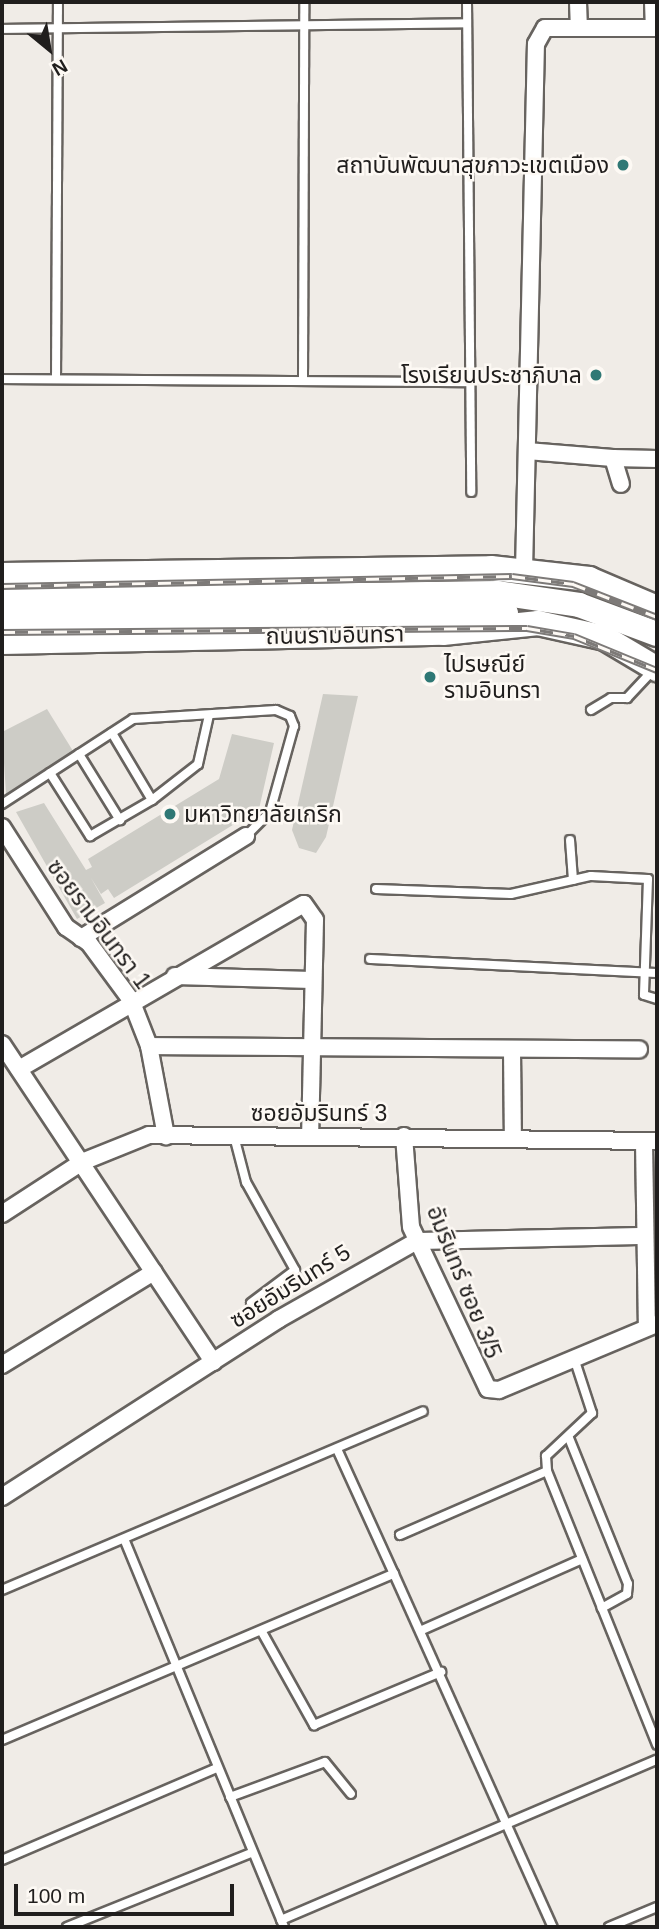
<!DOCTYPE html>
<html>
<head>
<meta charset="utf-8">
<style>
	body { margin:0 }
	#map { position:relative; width:659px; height:1929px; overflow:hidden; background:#f0ece7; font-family:Arial,"Noto Sans Thai",sans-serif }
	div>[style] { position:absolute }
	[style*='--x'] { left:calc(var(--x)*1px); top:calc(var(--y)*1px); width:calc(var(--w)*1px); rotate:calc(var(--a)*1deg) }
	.building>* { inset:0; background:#cdccc6 }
	.roads { filter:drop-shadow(2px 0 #67635f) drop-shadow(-2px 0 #67635f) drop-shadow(0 2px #67635f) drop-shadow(0 -2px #67635f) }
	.lane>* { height:8px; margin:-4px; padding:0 4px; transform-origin:4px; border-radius:4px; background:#fff }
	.street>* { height:16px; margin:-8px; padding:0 8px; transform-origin:8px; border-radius:8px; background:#fff }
	.primary>* { height:24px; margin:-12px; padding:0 12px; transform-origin:12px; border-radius:12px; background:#fff }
	.rail>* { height:7px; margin-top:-3.5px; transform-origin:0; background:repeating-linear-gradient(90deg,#fdf9f4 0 13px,#7d7a78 0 26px); box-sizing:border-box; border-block:2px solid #7d7a78 }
	.dots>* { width:19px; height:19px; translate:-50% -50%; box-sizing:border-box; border:4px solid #fdf9f4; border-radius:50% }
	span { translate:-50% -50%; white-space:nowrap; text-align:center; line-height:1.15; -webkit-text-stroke:5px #fdf9f4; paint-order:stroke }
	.poi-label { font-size:23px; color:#201e1d }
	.right { translate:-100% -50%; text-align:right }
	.left { translate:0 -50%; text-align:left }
	.street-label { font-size:23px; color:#201e1d }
	.frame { position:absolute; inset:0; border:4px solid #201e1d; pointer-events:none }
	.north { position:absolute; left:14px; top:14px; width:70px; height:70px; -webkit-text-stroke:5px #fdf9f4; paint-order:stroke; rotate:150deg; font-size:19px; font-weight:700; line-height:28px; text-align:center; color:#201e1d }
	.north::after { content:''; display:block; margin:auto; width:24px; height:32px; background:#201e1d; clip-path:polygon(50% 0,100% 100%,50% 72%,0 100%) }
	.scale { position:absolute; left:14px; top:1884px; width:220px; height:32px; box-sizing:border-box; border:4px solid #201e1d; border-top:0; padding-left:9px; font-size:21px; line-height:24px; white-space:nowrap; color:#201e1d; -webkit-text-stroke:5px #fdf9f4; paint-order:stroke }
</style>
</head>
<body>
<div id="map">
	<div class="building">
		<i style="clip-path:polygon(323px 694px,358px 696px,326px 837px,316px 853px,299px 848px,292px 830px)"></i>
		<i style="clip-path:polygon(47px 709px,73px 751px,6px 794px,2px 732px)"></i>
		<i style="clip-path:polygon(232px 734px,274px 743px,259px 809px,114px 898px,108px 889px,101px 894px,91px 878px,105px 903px,77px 919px,16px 812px,44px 803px,86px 870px,92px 867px,88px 859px,219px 779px)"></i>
	</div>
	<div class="roads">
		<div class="lane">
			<i style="--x:467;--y:2;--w:490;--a:89.5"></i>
			<i style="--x:2;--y:29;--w:465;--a:-0.7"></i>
			<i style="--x:2;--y:379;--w:468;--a:0.4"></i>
			<i style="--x:56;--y:379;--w:377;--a:-89.7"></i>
			<i style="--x:303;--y:381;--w:379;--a:-89.8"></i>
			<i style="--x:591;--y:710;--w:23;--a:-31"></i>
			<i style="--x:611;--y:698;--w:16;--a:0"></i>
			<i style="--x:627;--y:698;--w:37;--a:-47"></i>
			<i style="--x:112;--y:733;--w:78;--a:59.2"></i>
			<i style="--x:152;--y:800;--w:58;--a:-38"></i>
			<i style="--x:198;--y:764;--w:50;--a:-77.3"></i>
			<i style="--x:79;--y:754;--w:78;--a:58.2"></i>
			<i style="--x:50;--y:773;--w:75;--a:57.6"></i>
			<i style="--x:90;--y:836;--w:72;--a:-30.1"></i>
			<i style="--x:2;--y:804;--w:156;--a:-33"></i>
			<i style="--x:133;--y:719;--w:143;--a:-3.6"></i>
			<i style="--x:276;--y:710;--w:15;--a:23"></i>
			<i style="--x:290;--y:716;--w:11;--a:68"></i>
			<i style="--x:294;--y:726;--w:89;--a:105.6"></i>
			<i style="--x:270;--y:812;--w:34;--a:135"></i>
			<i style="--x:570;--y:840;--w:40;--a:85.7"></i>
			<i style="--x:376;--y:889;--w:135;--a:2.1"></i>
			<i style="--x:511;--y:894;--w:82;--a:-12.7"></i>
			<i style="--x:591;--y:876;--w:57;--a:3"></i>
			<i style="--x:648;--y:879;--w:116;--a:92"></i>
			<i style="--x:644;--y:995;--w:14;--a:17"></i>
			<i style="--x:370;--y:959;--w:287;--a:2.8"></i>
			<i style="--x:234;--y:1136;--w:48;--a:75.4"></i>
			<i style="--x:246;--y:1182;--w:101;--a:60.9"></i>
			<i style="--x:295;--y:1270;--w:55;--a:143.1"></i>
			<i style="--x:574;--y:1358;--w:58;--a:71.9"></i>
			<i style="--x:592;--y:1413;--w:63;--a:136.9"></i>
			<i style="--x:546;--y:1456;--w:15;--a:86"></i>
			<i style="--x:547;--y:1471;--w:295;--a:68.1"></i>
			<i style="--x:569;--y:1438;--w:157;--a:68"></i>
			<i style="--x:628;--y:1584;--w:10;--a:96"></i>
			<i style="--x:627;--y:1594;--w:29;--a:151"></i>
			<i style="--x:337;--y:1449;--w:137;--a:65.5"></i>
			<i style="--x:400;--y:1535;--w:160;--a:-23.5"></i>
			<i style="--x:125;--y:1541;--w:417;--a:67.6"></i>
			<i style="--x:2;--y:1590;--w:457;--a:-23"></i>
			<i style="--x:422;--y:1630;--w:175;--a:-23.9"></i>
			<i style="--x:262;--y:1632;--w:107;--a:60.8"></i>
			<i style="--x:314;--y:1725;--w:138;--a:-22.7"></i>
			<i style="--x:2;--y:1740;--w:426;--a:-23"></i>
			<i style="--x:394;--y:1574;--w:387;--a:65.8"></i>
			<i style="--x:230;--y:1797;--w:101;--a:-20.2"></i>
			<i style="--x:325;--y:1762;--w:41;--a:50.9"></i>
			<i style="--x:2;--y:1860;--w:234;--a:-23.2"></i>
			<i style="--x:281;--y:1920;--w:409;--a:-23.1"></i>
			<i style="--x:67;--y:1927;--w:198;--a:-21.9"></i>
			<i style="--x:609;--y:1927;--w:52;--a:-22.6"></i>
		</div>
		<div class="street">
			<i style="--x:578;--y:2;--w:26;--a:88"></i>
			<i style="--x:653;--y:2;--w:26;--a:88"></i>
			<i style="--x:527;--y:451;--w:86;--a:4.7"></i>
			<i style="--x:613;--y:458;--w:27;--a:73"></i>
			<i style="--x:613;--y:458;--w:44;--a:1.3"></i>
			<i style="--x:524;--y:571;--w:527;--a:-88.7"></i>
			<i style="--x:536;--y:44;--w:18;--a:-61"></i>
			<i style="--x:545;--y:28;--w:112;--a:0"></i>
			<i style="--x:2;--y:827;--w:119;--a:57.4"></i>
			<i style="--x:66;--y:927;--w:28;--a:35"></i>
			<i style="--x:89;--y:943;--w:71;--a:53.6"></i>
			<i style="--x:131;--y:1000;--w:49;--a:68.6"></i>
			<i style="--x:149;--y:1046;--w:92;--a:79.3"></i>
			<i style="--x:81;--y:938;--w:194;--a:-31.7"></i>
			<i style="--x:175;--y:976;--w:137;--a:1.7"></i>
			<i style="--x:2;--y:1044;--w:382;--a:56.4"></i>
			<i style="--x:149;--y:1046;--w:490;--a:0.4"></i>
			<i style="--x:512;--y:1050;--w:89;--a:89.4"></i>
			<i style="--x:19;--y:1069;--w:329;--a:-30.1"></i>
			<i style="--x:304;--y:904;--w:19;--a:55"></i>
			<i style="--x:315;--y:920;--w:217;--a:91.3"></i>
			<i style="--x:404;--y:1136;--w:91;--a:85.6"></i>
			<i style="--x:411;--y:1227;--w:179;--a:64.6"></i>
			<i style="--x:488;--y:1389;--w:11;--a:5"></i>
			<i style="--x:499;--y:1390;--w:171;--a:-22.7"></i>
			<i style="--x:644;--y:1141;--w:185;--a:89.1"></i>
			<i style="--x:2;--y:1214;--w:95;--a:-33"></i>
			<i style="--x:82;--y:1162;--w:72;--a:-21.9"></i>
			<i style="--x:149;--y:1135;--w:508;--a:0.68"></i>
			<i style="--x:2;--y:1365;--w:178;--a:-31.5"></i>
			<i style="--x:2;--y:1497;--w:329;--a:-32.7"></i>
			<i style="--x:279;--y:1319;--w:159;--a:-29.5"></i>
			<i style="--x:417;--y:1241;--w:225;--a:-1.3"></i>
		</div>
		<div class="primary">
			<i style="--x:2;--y:575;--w:489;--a:-0.8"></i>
			<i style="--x:491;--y:568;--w:99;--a:6.4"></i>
			<i style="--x:589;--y:579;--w:74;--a:23.1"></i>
			<i style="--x:2;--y:600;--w:496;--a:-0.8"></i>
			<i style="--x:498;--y:593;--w:82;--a:8.4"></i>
			<i style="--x:579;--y:605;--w:83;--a:20.4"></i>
			<i style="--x:2;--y:619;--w:504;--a:-0.68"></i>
			<i style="--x:2;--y:642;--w:441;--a:-1.2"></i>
			<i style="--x:443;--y:633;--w:96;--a:-6"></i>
			<i style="--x:538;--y:623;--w:69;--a:12.6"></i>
			<i style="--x:605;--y:638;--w:61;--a:30.8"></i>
		</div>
	</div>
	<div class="rail">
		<i style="--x:2;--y:586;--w:510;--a:-1.12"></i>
		<i style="--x:512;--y:576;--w:62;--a:7.5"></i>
		<i style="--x:573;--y:584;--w:90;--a:21.4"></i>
		<i style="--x:2;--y:632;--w:525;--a:-0.44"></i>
		<i style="--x:527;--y:628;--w:48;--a:9.7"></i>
		<i style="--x:574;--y:636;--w:90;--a:22.3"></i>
	</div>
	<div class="dots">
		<i style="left:623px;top:165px;background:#2f7875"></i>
		<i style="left:596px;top:375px;background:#2f7875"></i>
		<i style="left:430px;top:677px;background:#2f7875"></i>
		<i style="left:170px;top:814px;background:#2f7875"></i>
	</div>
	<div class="poi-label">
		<span class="right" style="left:609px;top:165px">สถาบันพัฒนาสุขภาวะเขตเมือง</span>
		<span class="right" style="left:582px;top:375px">โรงเรียนประชาภิบาล</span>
		<span class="left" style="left:444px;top:677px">ไปรษณีย์<br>รามอินทรา</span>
		<span class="left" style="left:184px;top:814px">มหาวิทยาลัยเกริก</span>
	</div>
	<div class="street-label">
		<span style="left:335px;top:635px;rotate:-1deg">ถนนรามอินทรา</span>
		<span style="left:99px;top:924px;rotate:53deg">ซอยรามอินทรา 1</span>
		<span style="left:319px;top:1113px">ซอยอัมรินทร์ 3</span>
		<span style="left:464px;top:1282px;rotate:68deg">อัมรินทร์ ซอย 3/5</span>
		<span style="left:290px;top:1286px;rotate:-32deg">ซอยอัมรินทร์ 5</span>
	</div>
	<div class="frame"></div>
	<div class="north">N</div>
	<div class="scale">100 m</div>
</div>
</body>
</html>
